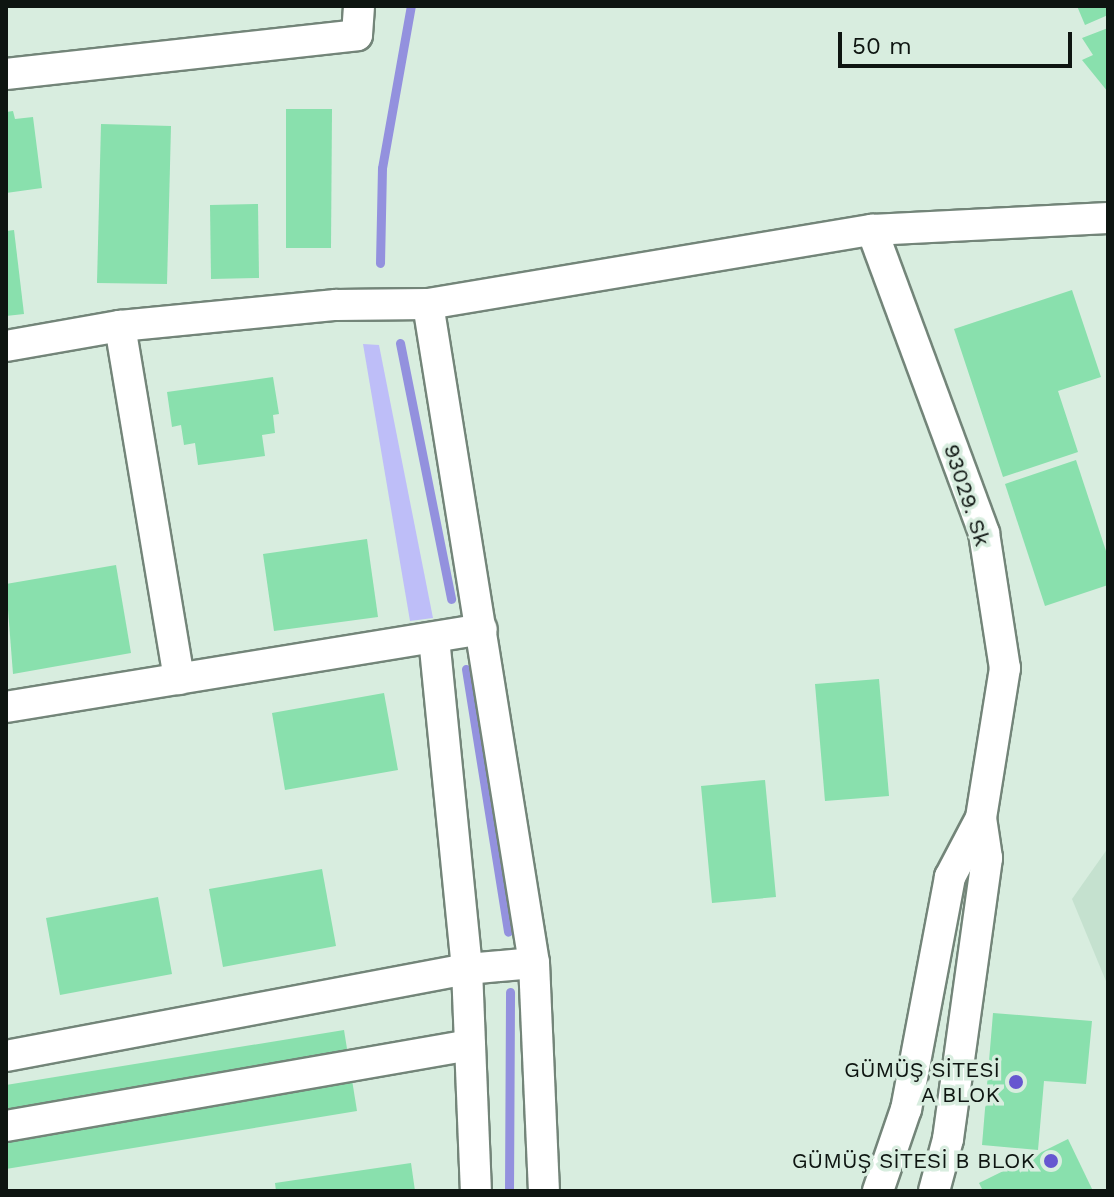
<!DOCTYPE html>
<html>
<head>
<meta charset="utf-8">
<style>
	body { margin:0 }
	#map { position:relative; width:1114px; height:1197px; overflow:hidden; background:#d8eddf; font-family:"Work Sans",sans-serif }
	div>[style] { position:absolute }
	[style*='--x'] { left:calc(var(--x)*1px); top:calc(var(--y)*1px); width:calc(var(--w)*1px); rotate:calc(var(--a)*1deg) }
	.built>* { inset:0; background:#c5e1cf }
	.green>* { inset:0; background:#bebef8 }
	.stream>* { height:9px; margin:-4.5px; padding:0 4.5px; transform-origin:4.5px; border-radius:4.5px; background:#9391de }
	.building>* { inset:0; background:#89e0ad }
	.roads { filter:drop-shadow(2px 0 #738579) drop-shadow(-2px 0 #738579) drop-shadow(0 2px #738579) drop-shadow(0 -2px #738579) }
	.street>* { height:30px; margin:-15px; padding:0 15px; transform-origin:15px; border-radius:15px; background:#fff }
	.dots>* { width:22px; height:22px; translate:-50% -50%; box-sizing:border-box; border:4px solid #d8eddf; border-radius:50% }
	span { translate:-50% -50%; white-space:nowrap; text-align:center; line-height:1.15; -webkit-text-stroke:7px #d8eddf; paint-order:stroke }
	.street-label { font-size:22px; color:#0e1511 }
	.poi-label { font-size:22px; color:#0e1511 }
	.right { translate:-100% -50%; text-align:right }
	.frame { position:absolute; inset:0; border:8px solid #0e1511; pointer-events:none }
	.scale { position:absolute; left:838px; top:32px; width:234px; height:36px; box-sizing:border-box; border:4px solid #0e1511; border-top:0; padding-left:10px; font-size:24px; line-height:28px; white-space:nowrap; color:#0e1511; -webkit-text-stroke:6px #d8eddf; paint-order:stroke }
</style>
</head>
<body>
<div id="map">
	<div class="built">
		<i style="clip-path:polygon(1108px 848px,1108px 986px,1072px 899px)"></i>
	</div>
	<div class="green">
		<i style="clip-path:polygon(363px 344px,379px 345px,433px 618px,410px 621px)"></i>
	</div>
	<div class="stream">
		<i style="--x:380;--y:263;--w:95;--a:-88.8"></i>
		<i style="--x:382;--y:168;--w:165;--a:-79.9"></i>
		<i style="--x:400;--y:343;--w:261;--a:78.7"></i>
		<i style="--x:466;--y:669;--w:266;--a:80.9"></i>
		<i style="--x:509;--y:1191;--w:199;--a:-89.7"></i>
	</div>
	<div class="building">
		<i style="clip-path:polygon(1077px 6px,1108px 6px,1108px 15px,1085px 25px)"></i>
		<i style="clip-path:polygon(1108px 28px,1108px 92px,1082px 60px,1093px 55px,1082px 38px)"></i>
		<i style="clip-path:polygon(286px 109px,332px 109px,331px 248px,286px 248px)"></i>
		<i style="clip-path:polygon(13px 111px,15px 119px,33px 117px,42px 188px,6px 193px,6px 112px)"></i>
		<i style="clip-path:polygon(101px 124px,171px 126px,167px 284px,97px 283px)"></i>
		<i style="clip-path:polygon(258px 204px,259px 278px,211px 279px,210px 205px)"></i>
		<i style="clip-path:polygon(14px 230px,24px 314px,6px 316px,6px 231px)"></i>
		<i style="clip-path:polygon(1072px 290px,1101px 377px,1058px 391px,1078px 452px,1003px 477px,954px 329px)"></i>
		<i style="clip-path:polygon(273px 377px,279px 414px,273px 415px,275px 433px,262px 435px,265px 456px,198px 465px,195px 443px,184px 445px,181px 425px,172px 427px,167px 392px)"></i>
		<i style="clip-path:polygon(1076px 460px,1108px 557px,1108px 585px,1045px 606px,1005px 484px)"></i>
		<i style="clip-path:polygon(367px 539px,378px 617px,274px 631px,263px 554px)"></i>
		<i style="clip-path:polygon(116px 565px,131px 653px,13px 674px,6px 584px)"></i>
		<i style="clip-path:polygon(879px 679px,889px 796px,825px 801px,815px 684px)"></i>
		<i style="clip-path:polygon(384px 693px,398px 770px,285px 790px,272px 713px)"></i>
		<i style="clip-path:polygon(765px 780px,776px 897px,712px 903px,701px 786px)"></i>
		<i style="clip-path:polygon(322px 869px,336px 946px,223px 967px,209px 889px)"></i>
		<i style="clip-path:polygon(158px 897px,172px 974px,60px 995px,46px 918px)"></i>
		<i style="clip-path:polygon(993px 1013px,1092px 1021px,1086px 1084px,1044px 1081px,1038px 1150px,982px 1145px)"></i>
		<i style="clip-path:polygon(344px 1030px,357px 1111px,6px 1169px,6px 1085px)"></i>
		<i style="clip-path:polygon(1068px 1139px,1093px 1191px,983px 1191px,979px 1183px)"></i>
		<i style="clip-path:polygon(411px 1163px,415px 1191px,276px 1191px,275px 1183px)"></i>
	</div>
	<div class="roads">
		<div class="street">
			<i style="--x:6;--y:74;--w:353;--a:-6.3"></i>
			<i style="--x:357;--y:35;--w:29;--a:-86"></i>
			<i style="--x:872;--y:230;--w:323;--a:69.7"></i>
			<i style="--x:984;--y:533;--w:137;--a:81.2"></i>
			<i style="--x:1005;--y:668;--w:152;--a:99.1"></i>
			<i style="--x:981;--y:818;--w:67;--a:117.7"></i>
			<i style="--x:950;--y:877;--w:236;--a:100.7"></i>
			<i style="--x:906;--y:1109;--w:87;--a:108.9"></i>
			<i style="--x:428;--y:304;--w:667;--a:80.86"></i>
			<i style="--x:120;--y:326;--w:358;--a:80.5"></i>
			<i style="--x:6;--y:346;--w:116;--a:-10"></i>
			<i style="--x:120;--y:326;--w:217;--a:-5.6"></i>
			<i style="--x:336;--y:305;--w:92;--a:-0.6"></i>
			<i style="--x:428;--y:304;--w:450;--a:-9.5"></i>
			<i style="--x:872;--y:230;--w:236;--a:-2.9"></i>
			<i style="--x:434;--y:638;--w:333;--a:84.3"></i>
			<i style="--x:467;--y:969;--w:222;--a:87.7"></i>
			<i style="--x:6;--y:707;--w:482;--a:-9.3"></i>
			<i style="--x:6;--y:1056;--w:469;--a:-10.7"></i>
			<i style="--x:467;--y:969;--w:67;--a:-5.1"></i>
			<i style="--x:534;--y:963;--w:228;--a:87.5"></i>
			<i style="--x:6;--y:1126;--w:471;--a:-9.9"></i>
			<i style="--x:934;--y:1191;--w:54;--a:-74.9"></i>
			<i style="--x:948;--y:1139;--w:284;--a:-82.1"></i>
			<i style="--x:987;--y:858;--w:40;--a:-98.5"></i>
		</div>
	</div>
	<div class="dots">
		<i style="left:1016px;top:1082px;background:#6656d0"></i>
		<i style="left:1051px;top:1161px;background:#6656d0"></i>
	</div>
	<div class="street-label">
		<span style="left:967px;top:495px;rotate:72deg">93029. Sk</span>
	</div>
	<div class="poi-label">
		<span class="right" style="left:1000px;top:1082px">GÜMÜŞ SİTESİ<br>A BLOK</span>
		<span class="right" style="left:1035px;top:1161px">GÜMÜŞ SİTESİ B BLOK</span>
	</div>
	<div class="frame"></div>
	<div class="scale">50 m</div>
</div>
</body>
</html>
